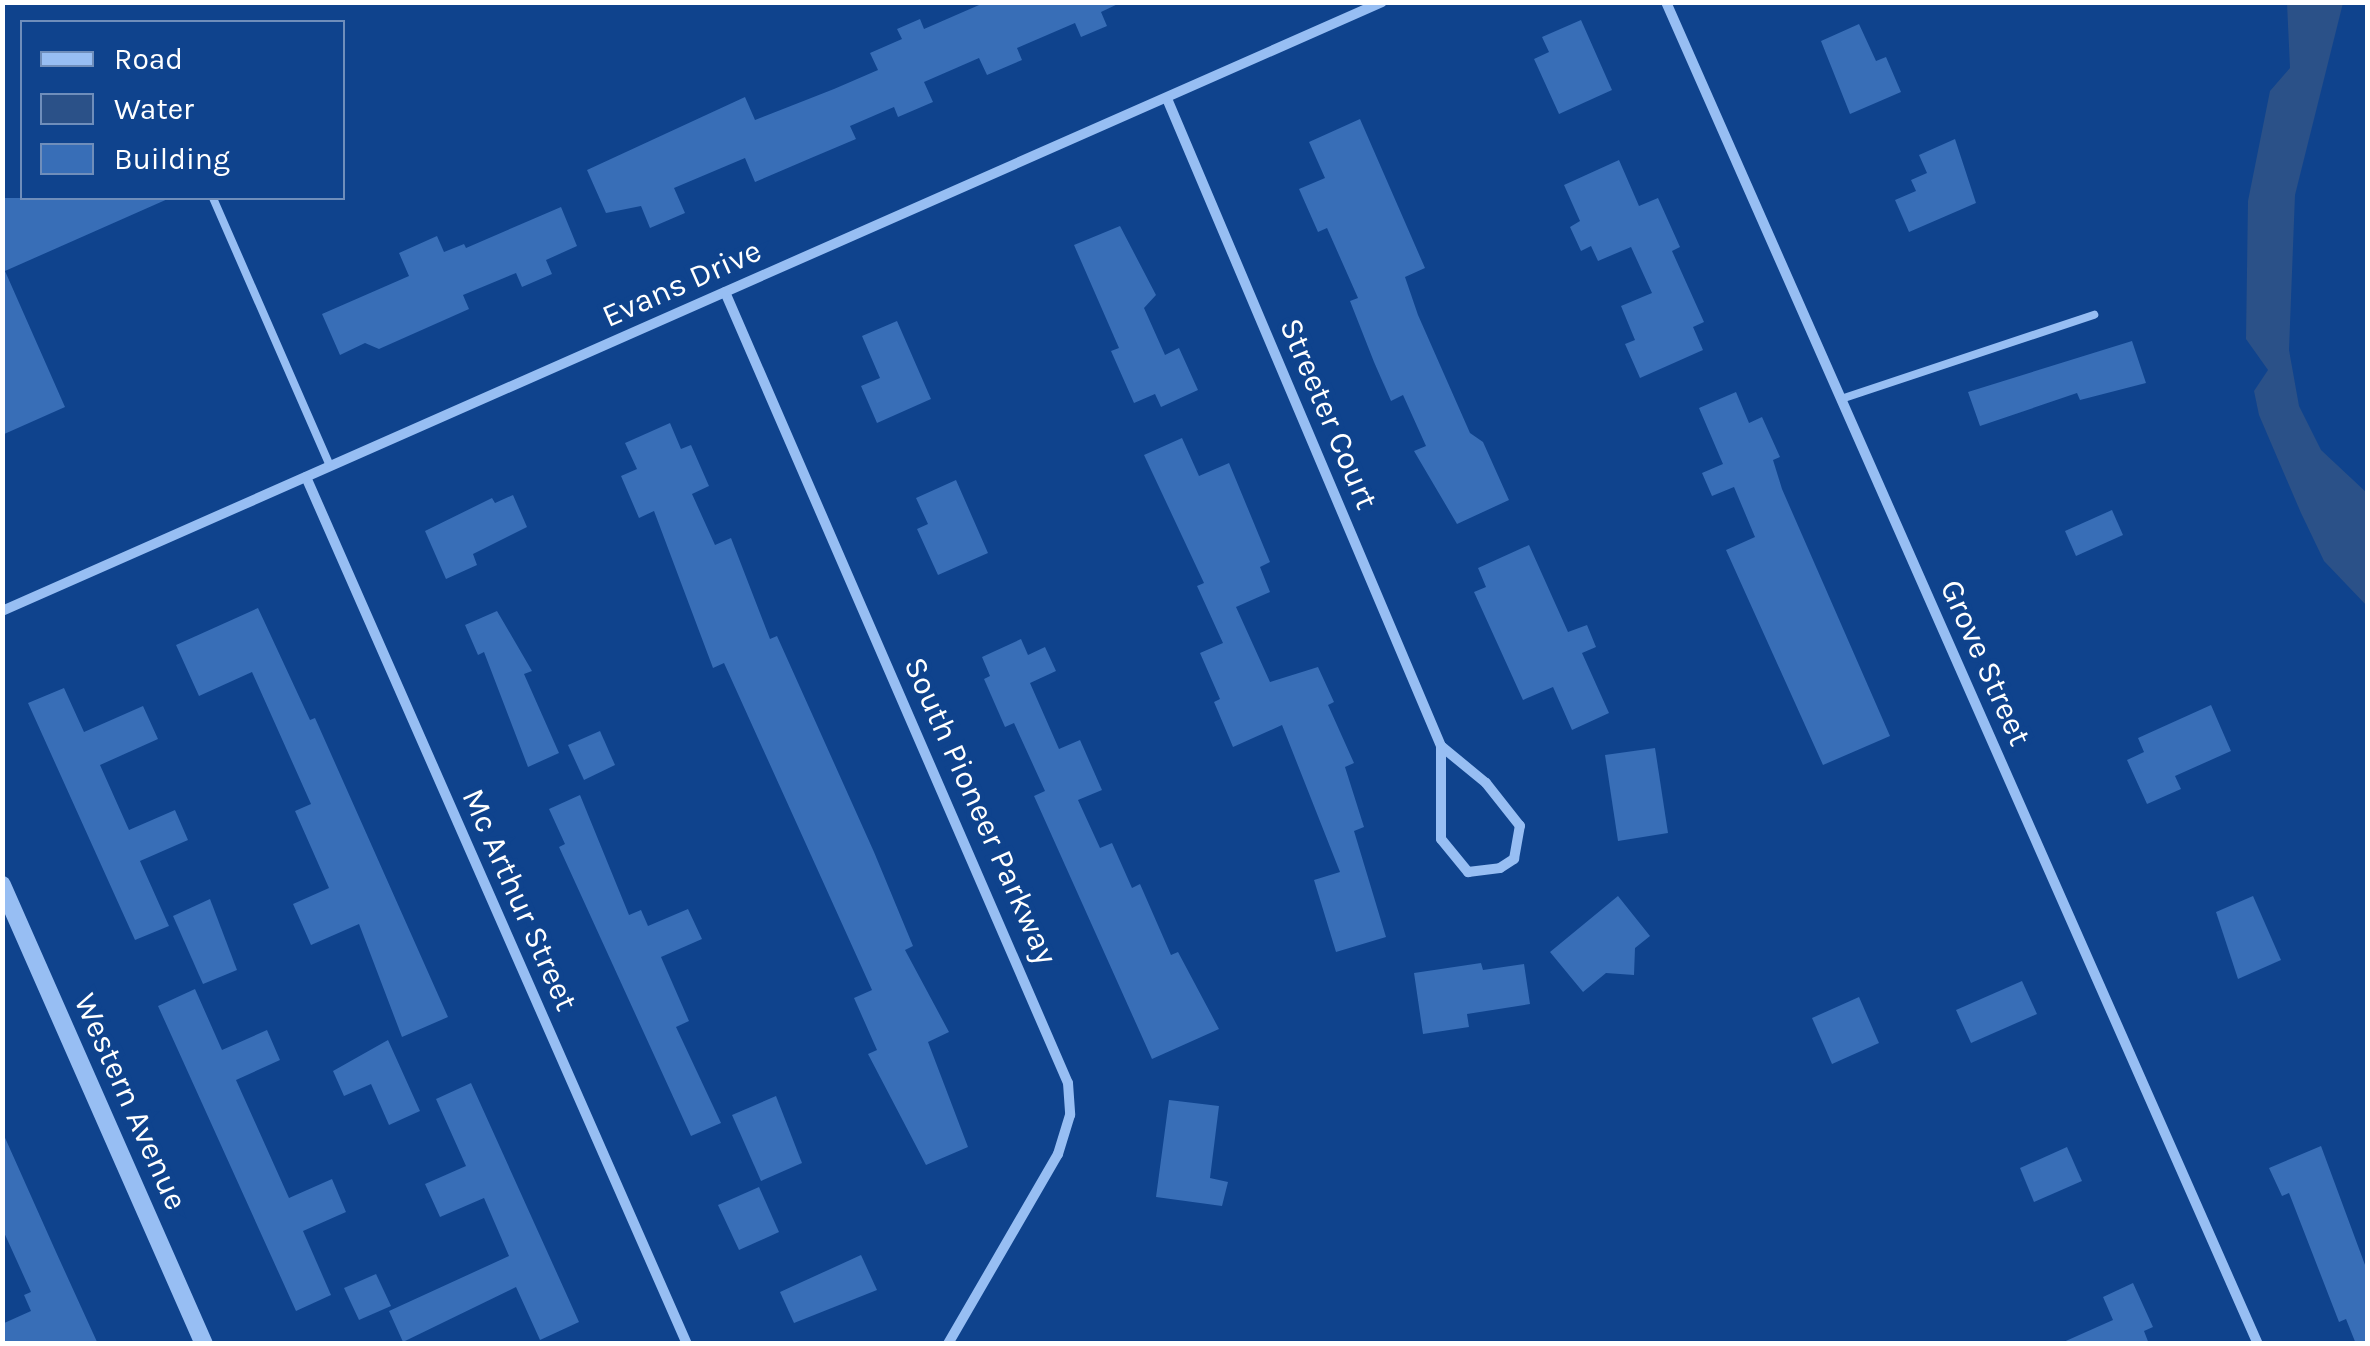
<!DOCTYPE html>
<html>
<head>
<meta charset="utf-8">
<style>
	body { margin:0 }
	#map { position:relative; width:2370px; height:1346px; overflow:hidden; background:#0f438d; font-family:Karla,sans-serif }
	div>[style] { position:absolute }
	[style*='--x'] { left:calc(var(--x)*1px); top:calc(var(--y)*1px); width:calc(var(--w)*1px); rotate:calc(var(--a)*1deg) }
	.water>* { inset:0; background:#2b5188 }
	.building>* { inset:0; background:#386eb7 }
	.service>* { height:8px; margin:-4px; padding:0 4px; transform-origin:4px; border-radius:4px; background:#97bef3 }
	.minor>* { height:10px; margin:-5px; padding:0 5px; transform-origin:5px; border-radius:5px; background:#97bef3 }
	.tertiary>* { height:18px; margin:-9px; padding:0 9px; transform-origin:9px; border-radius:9px; background:#97bef3 }
	span { translate:-50% -50%; white-space:nowrap; text-align:center; line-height:1.15; -webkit-text-stroke:10px #0f438d; paint-order:stroke }
	.street-label { font-size:32px; color:#fff }
	.frame { position:absolute; inset:0; border:5px solid #fff; pointer-events:none }
	.legend { position:absolute; left:20px; top:20px; width:325px; height:180px; box-sizing:border-box; background:#0f438d; border:2px solid #6f8ebb; margin:0; padding:12px 18px; list-style:none; font-size:30px; color:#fff }
	.legend li { display:flex; align-items:center; gap:20px; height:50px }
	.legend b { width:50px; border:2px solid #6f8ebb }
</style>
</head>
<body>
<div id="map">
	<div class="water">
		<i style="clip-path:polygon(2287px 3px,2343px 3px,2295px 195px,2289px 350px,2299px 406px,2321px 450px,2367px 493px,2367px 606px,2324px 561px,2301px 513px,2259px 415px,2254px 391px,2268px 370px,2246px 339px,2248px 201px,2270px 91px,2290px 68px)"></i>
	</div>
	<div class="building">
		<i style="clip-path:polygon(986px 2px,1122px 2px,1101px 12px,1107px 26px,1081px 37px,1075px 23px,1017px 48px,1022px 60px,987px 75px,979px 58px,924px 82px,933px 102px,898px 117px,894px 107px,850px 126px,856px 139px,811px 158px,755px 182px,745px 158px,674px 188px,685px 213px,650px 228px,641px 206px,606px 213px,587px 170px,745px 97px,755px 120px,834px 89px,878px 70px,870px 53px,902px 39px,897px 29px,920px 19px,924px 29px)"></i>
		<i style="clip-path:polygon(1581px 20px,1612px 90px,1559px 114px,1534px 59px,1549px 52px,1542px 37px)"></i>
		<i style="clip-path:polygon(1859px 24px,1876px 61px,1886px 57px,1901px 92px,1850px 114px,1821px 41px)"></i>
		<i style="clip-path:polygon(1360px 119px,1425px 268px,1405px 277px,1418px 315px,1470px 433px,1483px 442px,1509px 500px,1457px 524px,1414px 451px,1426px 446px,1403px 395px,1391px 401px,1374px 362px,1350px 301px,1358px 298px,1327px 228px,1318px 232px,1299px 189px,1325px 178px,1309px 142px)"></i>
		<i style="clip-path:polygon(1955px 139px,1976px 203px,1909px 232px,1895px 200px,1916px 191px,1911px 180px,1927px 173px,1919px 155px)"></i>
		<i style="clip-path:polygon(1619px 160px,1639px 206px,1658px 198px,1680px 247px,1672px 251px,1704px 322px,1693px 327px,1703px 350px,1640px 378px,1625px 344px,1635px 340px,1621px 306px,1652px 293px,1631px 247px,1598px 261px,1591px 246px,1581px 251px,1570px 227px,1580px 221px,1564px 185px)"></i>
		<i style="clip-path:polygon(2px 198px,170px 198px,5px 271px,65px 407px,2px 435px)"></i>
		<i style="clip-path:polygon(561px 207px,577px 246px,546px 260px,552px 274px,522px 287px,516px 273px,463px 295px,469px 309px,379px 349px,365px 343px,340px 355px,322px 314px,409px 276px,399px 253px,437px 236px,444px 252px,464px 244px,466px 248px)"></i>
		<i style="clip-path:polygon(1120px 226px,1156px 295px,1144px 308px,1165px 355px,1179px 348px,1198px 390px,1161px 407px,1155px 394px,1134px 403px,1111px 351px,1119px 348px,1074px 245px)"></i>
		<i style="clip-path:polygon(897px 321px,931px 399px,877px 423px,861px 386px,880px 378px,862px 336px)"></i>
		<i style="clip-path:polygon(2132px 341px,2146px 383px,2080px 400px,2077px 393px,1980px 426px,1968px 392px)"></i>
		<i style="clip-path:polygon(1736px 392px,1749px 423px,1762px 417px,1780px 457px,1773px 460px,1782px 489px,1890px 736px,1823px 765px,1726px 550px,1755px 537px,1734px 487px,1712px 496px,1702px 473px,1723px 464px,1699px 408px)"></i>
		<i style="clip-path:polygon(670px 423px,681px 449px,691px 445px,709px 486px,692px 494px,715px 545px,731px 538px,770px 639px,777px 636px,874px 852px,913px 946px,905px 950px,949px 1032px,928px 1042px,968px 1147px,926px 1165px,868px 1054px,877px 1050px,854px 998px,872px 990px,724px 663px,713px 668px,654px 511px,639px 518px,621px 476px,637px 469px,625px 443px)"></i>
		<i style="clip-path:polygon(1182px 438px,1199px 476px,1229px 463px,1270px 562px,1260px 567px,1270px 592px,1236px 607px,1270px 682px,1318px 667px,1334px 702px,1328px 705px,1354px 763px,1345px 767px,1364px 827px,1354px 831px,1386px 937px,1336px 952px,1314px 880px,1340px 872px,1282px 725px,1233px 747px,1214px 702px,1220px 699px,1200px 653px,1223px 643px,1197px 586px,1204px 583px,1144px 455px)"></i>
		<i style="clip-path:polygon(956px 480px,988px 553px,938px 575px,917px 529px,928px 524px,916px 498px)"></i>
		<i style="clip-path:polygon(513px 495px,527px 527px,473px 554px,477px 565px,446px 579px,425px 531px,492px 498px,495px 503px)"></i>
		<i style="clip-path:polygon(2112px 510px,2123px 535px,2076px 556px,2065px 531px)"></i>
		<i style="clip-path:polygon(1529px 545px,1568px 632px,1587px 625px,1596px 647px,1582px 653px,1609px 713px,1572px 730px,1553px 687px,1523px 700px,1474px 592px,1486px 587px,1478px 568px)"></i>
		<i style="clip-path:polygon(258px 608px,310px 720px,315px 718px,448px 1017px,402px 1037px,359px 924px,311px 945px,293px 904px,329px 888px,295px 811px,311px 804px,252px 672px,199px 696px,176px 645px)"></i>
		<i style="clip-path:polygon(497px 611px,532px 671px,524px 674px,559px 753px,528px 767px,484px 652px,478px 655px,465px 625px)"></i>
		<i style="clip-path:polygon(1021px 639px,1028px 655px,1045px 647px,1056px 671px,1030px 683px,1059px 749px,1080px 740px,1102px 790px,1078px 800px,1100px 848px,1112px 843px,1132px 888px,1140px 884px,1171px 955px,1178px 952px,1219px 1029px,1152px 1059px,1034px 796px,1045px 791px,1014px 723px,1005px 727px,984px 679px,990px 676px,982px 657px)"></i>
		<i style="clip-path:polygon(64px 688px,84px 732px,143px 706px,158px 739px,100px 765px,129px 830px,175px 810px,188px 840px,140px 861px,169px 926px,135px 940px,28px 703px)"></i>
		<i style="clip-path:polygon(2211px 705px,2231px 751px,2175px 776px,2181px 789px,2147px 804px,2127px 760px,2144px 752px,2138px 738px)"></i>
		<i style="clip-path:polygon(600px 731px,615px 765px,584px 780px,568px 745px)"></i>
		<i style="clip-path:polygon(1655px 748px,1668px 833px,1618px 841px,1605px 755px)"></i>
		<i style="clip-path:polygon(580px 795px,629px 915px,641px 910px,648px 926px,688px 909px,702px 939px,661px 957px,689px 1021px,676px 1027px,721px 1123px,691px 1136px,559px 847px,565px 844px,549px 809px)"></i>
		<i style="clip-path:polygon(1618px 896px,1650px 936px,1635px 948px,1634px 975px,1606px 973px,1583px 992px,1550px 952px)"></i>
		<i style="clip-path:polygon(2253px 896px,2281px 960px,2238px 979px,2216px 912px)"></i>
		<i style="clip-path:polygon(210px 899px,237px 970px,203px 984px,173px 916px)"></i>
		<i style="clip-path:polygon(1481px 963px,1483px 970px,1524px 964px,1530px 1004px,1467px 1014px,1469px 1027px,1423px 1034px,1414px 973px)"></i>
		<i style="clip-path:polygon(2022px 981px,2037px 1014px,1971px 1043px,1956px 1010px)"></i>
		<i style="clip-path:polygon(195px 989px,222px 1050px,267px 1030px,280px 1060px,236px 1080px,289px 1198px,332px 1179px,346px 1212px,303px 1231px,331px 1295px,296px 1311px,158px 1006px)"></i>
		<i style="clip-path:polygon(1859px 997px,1879px 1043px,1832px 1064px,1812px 1018px)"></i>
		<i style="clip-path:polygon(388px 1040px,420px 1111px,389px 1125px,371px 1084px,344px 1096px,333px 1071px)"></i>
		<i style="clip-path:polygon(471px 1083px,579px 1322px,540px 1340px,516px 1287px,403px 1342px,389px 1311px,509px 1256px,484px 1198px,440px 1217px,425px 1184px,466px 1166px,436px 1099px)"></i>
		<i style="clip-path:polygon(776px 1096px,802px 1163px,761px 1181px,732px 1115px)"></i>
		<i style="clip-path:polygon(1169px 1100px,1219px 1106px,1210px 1178px,1228px 1182px,1222px 1206px,1156px 1197px)"></i>
		<i style="clip-path:polygon(2px 1131px,56px 1252px,98px 1344px,2px 1344px,2px 1324px,31px 1311px,24px 1295px,31px 1292px,2px 1228px)"></i>
		<i style="clip-path:polygon(2321px 1146px,2368px 1273px,2368px 1344px,2356px 1344px,2346px 1319px,2339px 1322px,2289px 1193px,2282px 1196px,2269px 1168px)"></i>
		<i style="clip-path:polygon(2067px 1147px,2082px 1181px,2034px 1202px,2020px 1168px)"></i>
		<i style="clip-path:polygon(759px 1187px,779px 1232px,739px 1250px,718px 1205px)"></i>
		<i style="clip-path:polygon(861px 1255px,877px 1290px,794px 1323px,780px 1292px)"></i>
		<i style="clip-path:polygon(376px 1274px,391px 1306px,359px 1320px,344px 1288px)"></i>
		<i style="clip-path:polygon(2133px 1283px,2153px 1327px,2144px 1331px,2149px 1344px,2059px 1344px,2113px 1320px,2103px 1297px)"></i>
	</div>
	<div class="service">
		<i style="--x:213;--y:198;--w:292;--a:66.4"></i>
		<i style="--x:1841;--y:399;--w:267;--a:-18.4"></i>
	</div>
	<div class="minor">
		<i style="--x:1666;--y:2;--w:1467;--a:66.2"></i>
		<i style="--x:1168;--y:101;--w:700;--a:67.06"></i>
		<i style="--x:1441;--y:746;--w:93;--a:90"></i>
		<i style="--x:1441;--y:839;--w:43;--a:50.7"></i>
		<i style="--x:1468;--y:872;--w:32;--a:-7"></i>
		<i style="--x:1500;--y:868;--w:17;--a:-33"></i>
		<i style="--x:1514;--y:859;--w:34;--a:-80"></i>
		<i style="--x:1520;--y:826;--w:55;--a:-128.3"></i>
		<i style="--x:1486;--y:783;--w:58;--a:-140.6"></i>
		<i style="--x:725;--y:292;--w:862;--a:66.56"></i>
		<i style="--x:1068;--y:1083;--w:32;--a:86"></i>
		<i style="--x:1070;--y:1115;--w:41;--a:107.1"></i>
		<i style="--x:1058;--y:1154;--w:220;--a:120.1"></i>
		<i style="--x:306;--y:477;--w:947;--a:66.28"></i>
		<i style="--x:2;--y:611;--w:1508;--a:-23.81"></i>
	</div>
	<div class="tertiary">
		<i style="--x:2;--y:885;--w:501;--a:66.25"></i>
	</div>
	<div class="street-label">
		<span style="left:682px;top:284px;rotate:-24deg">Evans Drive</span>
		<span style="left:1328px;top:414px;rotate:67deg">Streeter Court</span>
		<span style="left:1985px;top:663px;rotate:66deg">Grove Street</span>
		<span style="left:980px;top:811px;rotate:66deg">South Pioneer Parkway</span>
		<span style="left:519px;top:900px;rotate:66deg">Mc Arthur Street</span>
		<span style="left:130px;top:1102px;rotate:66deg">Western Avenue</span>
	</div>
	<div class="frame"></div>
	<ul class="legend">
	<li><b style="height:12px;background:#97bef3"></b>Road</li>
	<li><b style="height:28px;background:#2b5188"></b>Water</li>
	<li><b style="height:28px;background:#386eb7"></b>Building</li>
	</ul>
</div>
</body>
</html>
